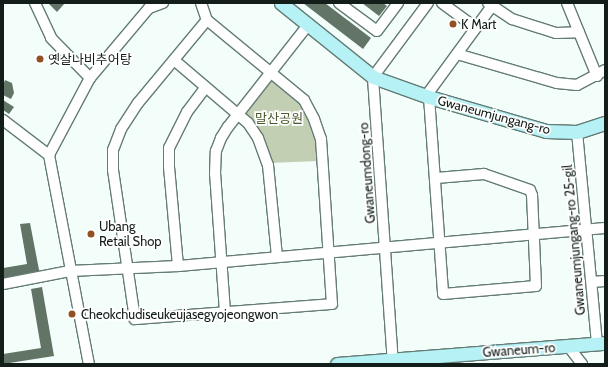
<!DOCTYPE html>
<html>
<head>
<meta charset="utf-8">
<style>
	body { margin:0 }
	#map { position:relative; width:608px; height:367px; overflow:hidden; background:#f3fefb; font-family:Cabin,"Noto Sans KR",sans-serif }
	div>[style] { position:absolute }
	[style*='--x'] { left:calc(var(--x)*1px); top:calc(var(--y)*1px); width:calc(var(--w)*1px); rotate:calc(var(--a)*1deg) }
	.green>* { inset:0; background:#c3cfb3 }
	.building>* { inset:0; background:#627466 }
	.roads { filter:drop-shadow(1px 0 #647c75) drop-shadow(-1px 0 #647c75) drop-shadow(0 1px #647c75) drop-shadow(0 -1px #647c75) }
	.minor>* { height:10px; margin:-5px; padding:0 5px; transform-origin:5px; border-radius:5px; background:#fff }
	.major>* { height:13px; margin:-6.5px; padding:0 6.5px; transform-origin:6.5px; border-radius:6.5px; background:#b6f1f5 }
	.dots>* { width:11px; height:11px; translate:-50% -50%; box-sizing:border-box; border:2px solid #fff; border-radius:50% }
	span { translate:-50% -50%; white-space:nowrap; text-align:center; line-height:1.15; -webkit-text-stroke:3.5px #fff; paint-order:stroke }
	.poi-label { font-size:13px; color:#131d1a }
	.left { translate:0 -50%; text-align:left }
	.street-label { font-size:13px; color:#131d1a }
	.park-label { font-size:13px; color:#485a2b }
	.frame { position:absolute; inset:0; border:4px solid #131d1a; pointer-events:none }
</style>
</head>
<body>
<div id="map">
	<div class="green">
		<i style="clip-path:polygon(275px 80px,300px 103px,315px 136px,318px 161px,270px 163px,266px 145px,256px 129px,245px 116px,244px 110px,267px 82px)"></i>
	</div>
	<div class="building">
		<i style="clip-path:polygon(48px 3px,65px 3px,57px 12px)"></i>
		<i style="clip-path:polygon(303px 3px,325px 3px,371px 38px,363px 49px)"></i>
		<i style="clip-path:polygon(362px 3px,383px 3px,387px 6px,379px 16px)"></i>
		<i style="clip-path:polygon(5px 80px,12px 83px,14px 93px,11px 99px,3px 95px,3px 85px)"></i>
		<i style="clip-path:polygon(3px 100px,14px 107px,9px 114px,3px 110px)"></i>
		<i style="clip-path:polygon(30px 223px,40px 275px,3px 281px,3px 268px,27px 264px,20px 224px)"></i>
		<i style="clip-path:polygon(42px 287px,54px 356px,3px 364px,3px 354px,41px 348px,31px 289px)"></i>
	</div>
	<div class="roads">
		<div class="minor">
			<i style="--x:35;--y:3;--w:38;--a:65"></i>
			<i style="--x:51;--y:38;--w:56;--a:45.7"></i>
			<i style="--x:201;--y:3;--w:18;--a:71"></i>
			<i style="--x:207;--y:20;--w:126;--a:39.5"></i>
			<i style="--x:304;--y:100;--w:21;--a:62"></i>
			<i style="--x:314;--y:119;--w:21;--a:71"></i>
			<i style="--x:321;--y:139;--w:165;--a:86.2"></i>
			<i style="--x:332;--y:304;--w:198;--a:175.6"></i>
			<i style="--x:135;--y:319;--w:151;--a:-98.4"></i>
			<i style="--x:113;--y:170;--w:20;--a:-90"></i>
			<i style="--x:113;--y:150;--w:22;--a:-69"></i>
			<i style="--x:121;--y:129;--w:31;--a:-57"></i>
			<i style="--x:138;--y:103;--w:108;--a:-50.3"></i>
			<i style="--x:339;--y:3;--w:47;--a:36.4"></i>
			<i style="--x:377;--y:31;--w:35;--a:-53"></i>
			<i style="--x:442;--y:3;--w:42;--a:36.3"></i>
			<i style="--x:488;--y:3;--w:29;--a:34"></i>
			<i style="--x:512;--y:19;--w:46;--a:17.7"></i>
			<i style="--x:556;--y:33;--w:23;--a:-2"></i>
			<i style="--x:567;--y:3;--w:79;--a:67.7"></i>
			<i style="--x:457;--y:54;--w:104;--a:16.2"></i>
			<i style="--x:557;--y:83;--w:20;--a:6"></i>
			<i style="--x:577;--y:85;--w:32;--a:-28"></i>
			<i style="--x:174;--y:60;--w:97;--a:40.4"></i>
			<i style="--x:248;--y:123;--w:18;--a:56"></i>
			<i style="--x:258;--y:138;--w:29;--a:70"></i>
			<i style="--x:268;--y:165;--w:91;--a:84.4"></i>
			<i style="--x:426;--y:96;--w:115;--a:-53.8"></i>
			<i style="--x:429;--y:97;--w:197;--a:85.9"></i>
			<i style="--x:443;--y:294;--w:93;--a:-4.9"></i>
			<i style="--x:536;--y:286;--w:91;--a:-92.5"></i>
			<i style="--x:532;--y:195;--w:5;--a:-112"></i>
			<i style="--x:530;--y:190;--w:49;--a:-160.8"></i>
			<i style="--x:484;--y:174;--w:48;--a:175.2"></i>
			<i style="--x:3;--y:120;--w:58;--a:37.3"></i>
			<i style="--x:49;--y:155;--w:213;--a:79.2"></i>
			<i style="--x:577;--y:132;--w:213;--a:84.6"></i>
			<i style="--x:49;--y:155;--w:87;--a:-62"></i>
			<i style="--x:90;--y:78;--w:92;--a:-49.9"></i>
			<i style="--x:149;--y:8;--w:15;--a:-20"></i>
			<i style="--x:178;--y:266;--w:99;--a:-95.2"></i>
			<i style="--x:169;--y:167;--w:19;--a:-90"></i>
			<i style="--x:169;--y:148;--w:40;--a:-63.4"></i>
			<i style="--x:187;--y:112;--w:31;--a:-53"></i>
			<i style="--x:592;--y:282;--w:13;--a:-4"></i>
			<i style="--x:3;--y:284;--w:68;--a:-11"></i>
			<i style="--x:70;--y:271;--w:108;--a:-2.7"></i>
			<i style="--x:178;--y:266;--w:429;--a:-5.1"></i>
			<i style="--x:225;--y:312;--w:138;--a:-94.1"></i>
			<i style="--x:215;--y:174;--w:23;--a:-88"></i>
			<i style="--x:216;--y:151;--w:14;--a:-69"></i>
			<i style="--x:221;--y:138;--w:13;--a:-58"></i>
			<i style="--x:228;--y:127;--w:130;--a:-51.9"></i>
			<i style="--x:568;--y:346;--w:23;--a:52"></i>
			<i style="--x:393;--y:364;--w:288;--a:-94"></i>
			<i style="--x:373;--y:77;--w:92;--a:-53.4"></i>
		</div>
		<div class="major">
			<i style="--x:281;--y:3;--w:118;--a:38.8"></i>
			<i style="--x:373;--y:77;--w:59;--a:19.7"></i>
			<i style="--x:429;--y:97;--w:122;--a:16.2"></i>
			<i style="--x:546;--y:131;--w:31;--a:2"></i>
			<i style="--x:577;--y:132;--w:29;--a:-18"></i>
			<i style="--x:337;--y:364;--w:269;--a:-4.5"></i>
		</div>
	</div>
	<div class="dots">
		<i style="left:453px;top:24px;background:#924f20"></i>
		<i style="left:40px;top:59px;background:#924f20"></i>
		<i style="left:91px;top:234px;background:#924f20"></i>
		<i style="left:72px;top:314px;background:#924f20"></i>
	</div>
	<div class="poi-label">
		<span class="left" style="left:461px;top:24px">K Mart</span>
		<span class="left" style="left:48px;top:59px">옛살나비추어탕</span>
		<span class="left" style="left:99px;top:234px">Ubang<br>Retail Shop</span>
		<span class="left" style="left:81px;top:314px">Cheokchudiseukeujasegyojeongwon</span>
	</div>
	<div class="street-label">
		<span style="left:494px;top:115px;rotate:15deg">Gwaneumjungang-ro</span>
		<span style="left:367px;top:173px;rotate:-94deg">Gwaneumdong-ro</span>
		<span style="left:574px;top:240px;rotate:-95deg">Gwaneumjungang-ro 25-gil</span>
		<span style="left:519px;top:350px;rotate:-4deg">Gwaneum-ro</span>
	</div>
	<div class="park-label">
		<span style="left:279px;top:118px">말산공원</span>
	</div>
	<div class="frame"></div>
</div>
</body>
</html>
